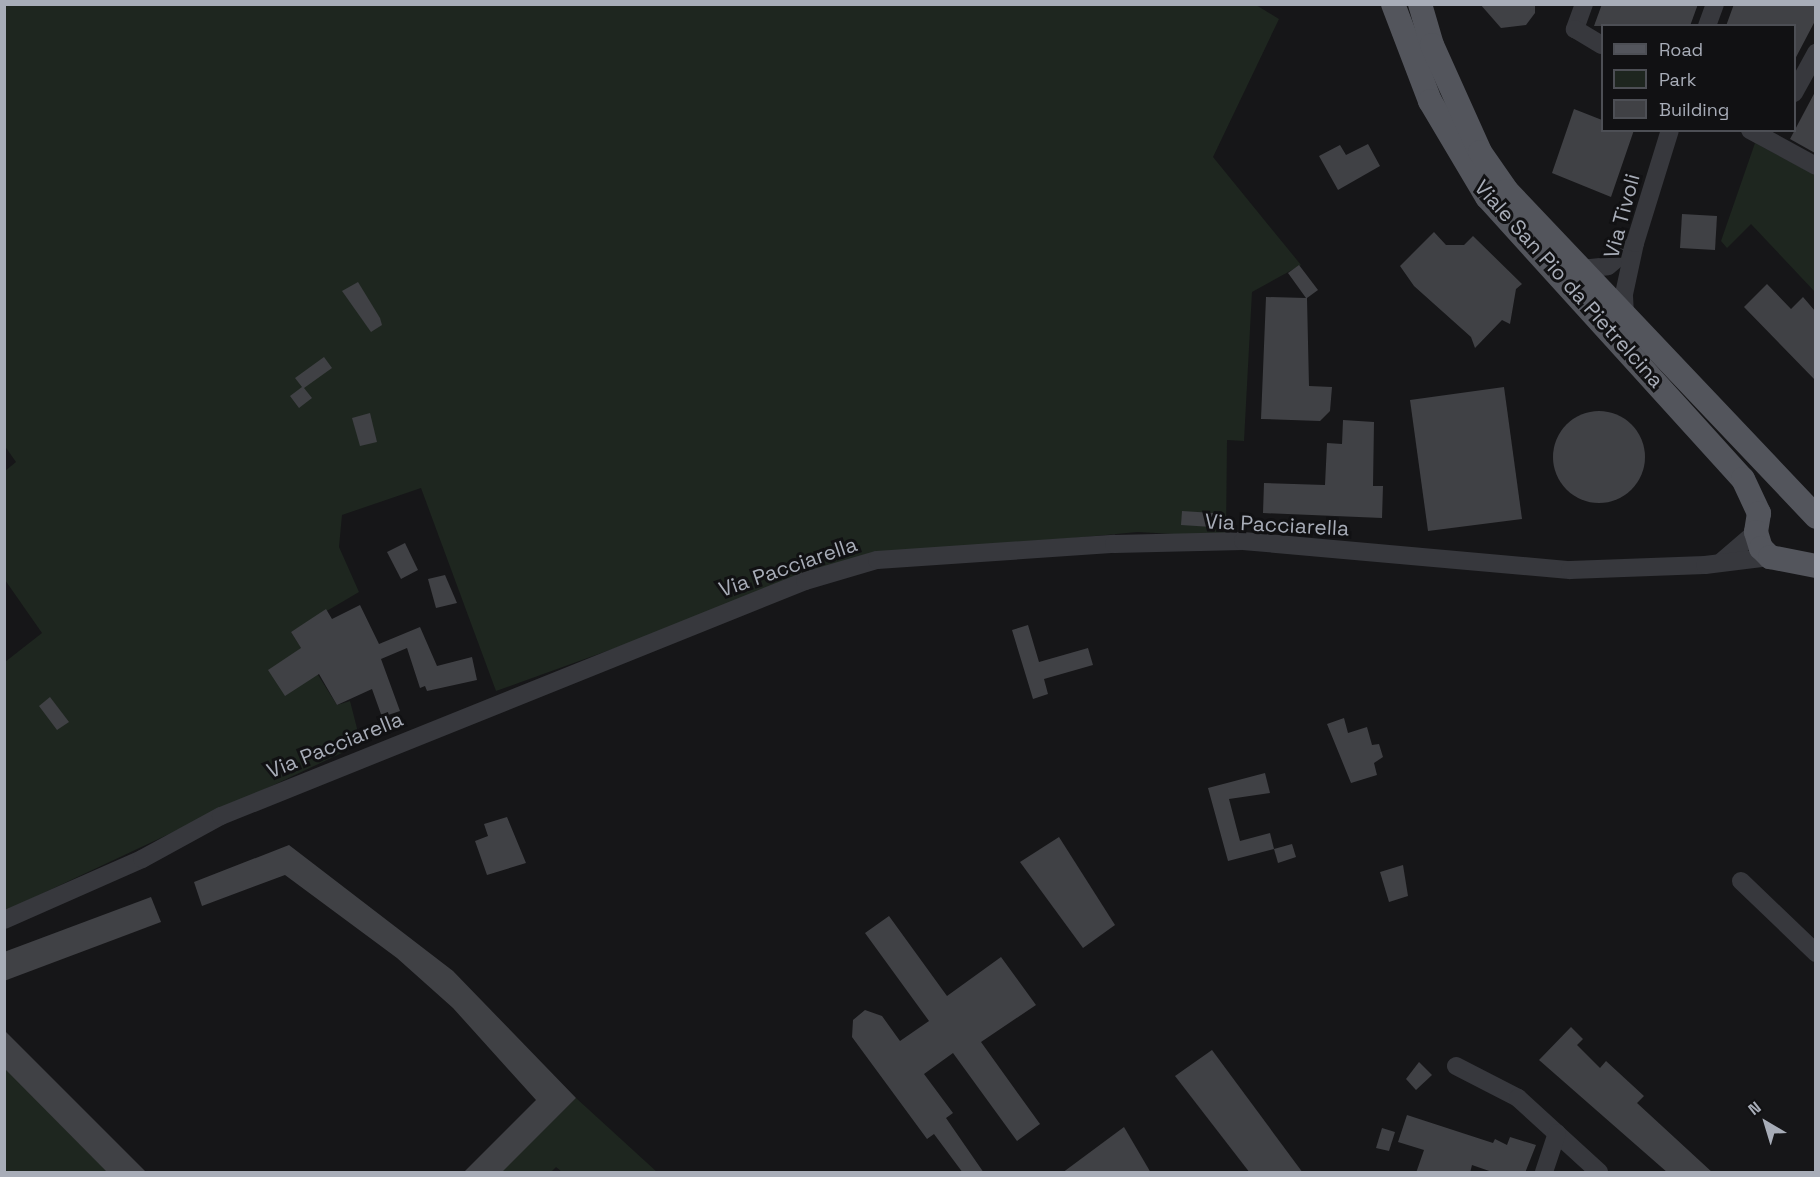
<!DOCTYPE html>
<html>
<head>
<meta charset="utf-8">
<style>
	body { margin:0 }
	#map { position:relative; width:1820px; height:1177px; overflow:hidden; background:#161618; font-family:"Space Grotesk",sans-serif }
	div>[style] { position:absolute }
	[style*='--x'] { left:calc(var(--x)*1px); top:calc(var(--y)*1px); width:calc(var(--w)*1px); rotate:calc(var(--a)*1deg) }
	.green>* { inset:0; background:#1e261f }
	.building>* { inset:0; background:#404145 }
	.round { border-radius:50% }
	.minor>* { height:18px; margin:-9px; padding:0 9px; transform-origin:9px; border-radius:9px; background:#37383d }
	.major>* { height:24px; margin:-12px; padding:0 12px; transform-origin:12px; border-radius:12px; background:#53555c }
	span { translate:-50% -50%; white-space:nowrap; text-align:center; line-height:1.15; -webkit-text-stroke:6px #111113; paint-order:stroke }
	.street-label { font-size:21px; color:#a8adb8 }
	.frame { position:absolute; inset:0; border:6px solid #a8adb8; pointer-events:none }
	.legend { position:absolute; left:1601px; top:24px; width:195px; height:108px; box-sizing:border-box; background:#111113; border:2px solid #4d4f55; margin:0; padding:8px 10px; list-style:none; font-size:18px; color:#a8adb8 }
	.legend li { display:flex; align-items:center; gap:12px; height:30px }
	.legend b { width:30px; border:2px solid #4d4f55 }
	.north { position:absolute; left:1736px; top:1093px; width:60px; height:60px; -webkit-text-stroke:4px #111113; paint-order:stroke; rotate:322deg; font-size:16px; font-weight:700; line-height:24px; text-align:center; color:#a8adb8 }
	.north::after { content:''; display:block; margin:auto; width:21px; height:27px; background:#a8adb8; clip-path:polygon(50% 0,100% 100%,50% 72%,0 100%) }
</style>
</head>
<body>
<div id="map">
	<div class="green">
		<i style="clip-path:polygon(4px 5px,1256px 5px,1279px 19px,1213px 157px,1301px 265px,1252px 292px,1244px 441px,1227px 440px,1226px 537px,1138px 532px,867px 557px,496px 691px,421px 488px,342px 515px,339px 547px,359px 592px,291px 632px,337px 705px,350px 701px,361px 744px,5px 911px,5px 662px,42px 633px,5px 580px,5px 471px,16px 462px,4px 445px)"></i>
		<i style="clip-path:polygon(1755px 143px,1815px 175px,1815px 292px,1751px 224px,1727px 248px,1721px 241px)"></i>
		<i style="clip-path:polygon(5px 1063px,112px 1172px,5px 1172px)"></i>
		<i style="clip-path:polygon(576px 1098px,657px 1172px,562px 1172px,556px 1167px,551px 1172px,501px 1172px)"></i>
	</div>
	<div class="building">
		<i style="clip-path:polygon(1480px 4px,1535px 4px,1535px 13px,1526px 25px,1501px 28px)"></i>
		<i style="clip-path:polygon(1602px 4px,1698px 4px,1690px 26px,1594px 26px)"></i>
		<i style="clip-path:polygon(1734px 4px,1815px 4px,1815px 21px,1794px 61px,1794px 26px,1726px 26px)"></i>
		<i style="clip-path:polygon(1815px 92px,1815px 153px,1790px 139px)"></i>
		<i style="clip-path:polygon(1574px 109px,1602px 120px,1602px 130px,1634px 130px,1611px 197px,1552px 173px)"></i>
		<i style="clip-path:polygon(1368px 144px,1380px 166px,1338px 190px,1319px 156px,1340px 145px,1346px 155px)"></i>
		<i style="clip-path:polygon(1682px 214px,1717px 216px,1715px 250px,1680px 248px)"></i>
		<i style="clip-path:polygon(1434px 232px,1446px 245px,1464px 245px,1473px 236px,1522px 284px,1516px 289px,1510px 324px,1502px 320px,1475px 348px,1471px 337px,1414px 286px,1400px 266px)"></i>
		<i style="clip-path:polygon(1299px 265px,1318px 290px,1307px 298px,1309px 386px,1332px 387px,1330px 411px,1320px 421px,1261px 419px,1266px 297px,1306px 298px,1288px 273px)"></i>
		<i style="clip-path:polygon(358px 282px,380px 318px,382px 325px,371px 332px,342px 291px)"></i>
		<i style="clip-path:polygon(1767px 284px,1791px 309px,1803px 297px,1815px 311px,1815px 380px,1744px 307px)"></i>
		<i style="clip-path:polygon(324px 357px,332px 368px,304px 388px,312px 398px,299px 408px,290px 396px,302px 387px,295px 378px)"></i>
		<i style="clip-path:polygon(1504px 387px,1522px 519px,1428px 531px,1410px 400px)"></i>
		<i class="round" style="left:1553px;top:411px;width:92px;height:92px"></i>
		<i style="clip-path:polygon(370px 413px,377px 442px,360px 446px,352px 418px)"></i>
		<i style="clip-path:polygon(1343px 420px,1374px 422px,1373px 486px,1383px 486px,1382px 518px,1263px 513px,1264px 483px,1325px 485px,1327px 443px,1342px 444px)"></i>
		<i style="clip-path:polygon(1182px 511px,1213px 513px,1212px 527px,1181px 525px)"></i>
		<i style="clip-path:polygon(405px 543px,418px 570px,401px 579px,387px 552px)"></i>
		<i style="clip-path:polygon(445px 575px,457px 603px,436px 608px,428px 579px)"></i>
		<i style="clip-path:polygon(360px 605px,379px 644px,420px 627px,437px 666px,472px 657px,477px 680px,427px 691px,425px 686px,420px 688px,407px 648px,381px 659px,400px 711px,382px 717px,372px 689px,337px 705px,319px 674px,285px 696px,268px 670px,301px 648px,291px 632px,326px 609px,332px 619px)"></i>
		<i style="clip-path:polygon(1028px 625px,1039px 662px,1088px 648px,1093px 665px,1044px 679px,1048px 694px,1033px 699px,1012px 630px)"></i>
		<i style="clip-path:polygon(50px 697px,69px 722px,57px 730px,39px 706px)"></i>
		<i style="clip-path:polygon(1344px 718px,1348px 733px,1367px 727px,1372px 745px,1379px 744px,1383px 757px,1374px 763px,1377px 775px,1351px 783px,1327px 724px)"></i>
		<i style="clip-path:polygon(1265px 773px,1270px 793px,1229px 799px,1240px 841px,1270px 833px,1274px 849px,1228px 861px,1208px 788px)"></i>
		<i style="clip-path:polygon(507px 817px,526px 863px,487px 875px,475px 841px,488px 836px,484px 824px)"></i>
		<i style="clip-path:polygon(1059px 837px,1115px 925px,1083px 948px,1020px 862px)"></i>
		<i style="clip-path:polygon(1292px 844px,1296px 857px,1278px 863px,1274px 849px)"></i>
		<i style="clip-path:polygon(289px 845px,453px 971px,576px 1098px,501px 1173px,463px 1173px,536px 1100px,453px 1008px,397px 958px,285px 875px,202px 906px,194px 882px)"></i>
		<i style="clip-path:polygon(1403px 865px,1408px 896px,1389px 902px,1380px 872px)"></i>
		<i style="clip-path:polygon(151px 897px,161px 922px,4px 981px,4px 952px)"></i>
		<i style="clip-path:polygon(889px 916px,947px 996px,1001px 957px,1036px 1005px,981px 1042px,1040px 1124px,1017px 1141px,953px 1053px,924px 1074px,953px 1113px,946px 1118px,984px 1173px,963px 1173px,934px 1134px,927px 1139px,852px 1037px,853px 1020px,865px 1010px,882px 1016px,900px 1041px,929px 1021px,865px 933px)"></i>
		<i style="clip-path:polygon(1571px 1027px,1583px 1039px,1577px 1045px,1600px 1068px,1606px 1061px,1644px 1096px,1637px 1103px,1713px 1173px,1668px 1173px,1539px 1060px)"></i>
		<i style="clip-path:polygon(4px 1030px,147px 1173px,108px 1173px,4px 1068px)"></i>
		<i style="clip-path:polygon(1212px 1050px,1303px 1173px,1250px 1173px,1175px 1076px)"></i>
		<i style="clip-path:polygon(1419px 1062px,1432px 1075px,1416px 1090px,1406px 1079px)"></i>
		<i style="clip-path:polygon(1407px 1115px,1493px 1143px,1495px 1139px,1507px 1145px,1510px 1137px,1536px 1145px,1525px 1173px,1495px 1173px,1472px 1165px,1470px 1173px,1416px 1173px,1424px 1150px,1398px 1142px)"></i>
		<i style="clip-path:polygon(1124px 1127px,1151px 1173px,1062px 1173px)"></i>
		<i style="clip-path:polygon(1382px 1128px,1395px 1132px,1389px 1151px,1376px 1148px)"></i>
	</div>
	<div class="minor">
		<i style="--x:1584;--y:4;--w:27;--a:110"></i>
		<i style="--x:1575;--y:29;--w:31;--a:31"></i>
		<i style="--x:1707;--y:26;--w:23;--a:-70"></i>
		<i style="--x:1794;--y:93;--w:46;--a:-61.2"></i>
		<i style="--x:1750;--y:130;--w:75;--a:28.6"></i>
		<i style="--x:1581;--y:269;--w:27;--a:-6"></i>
		<i style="--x:1608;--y:266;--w:35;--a:-40"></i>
		<i style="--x:1625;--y:315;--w:21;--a:-93"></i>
		<i style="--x:1624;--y:294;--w:52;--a:-77.8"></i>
		<i style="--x:1635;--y:243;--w:118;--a:-72.8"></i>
		<i style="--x:1721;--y:562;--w:46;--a:-40.6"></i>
		<i style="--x:1741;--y:881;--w:104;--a:43.8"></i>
		<i style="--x:4;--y:920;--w:151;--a:-23.8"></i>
		<i style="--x:142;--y:859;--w:90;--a:-28.6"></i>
		<i style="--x:221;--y:816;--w:630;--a:-21.92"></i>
		<i style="--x:805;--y:581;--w:75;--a:-16.3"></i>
		<i style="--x:877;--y:560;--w:238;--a:-3.9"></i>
		<i style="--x:1114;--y:544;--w:129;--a:-1.3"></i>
		<i style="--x:1243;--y:541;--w:328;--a:5.1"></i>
		<i style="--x:1570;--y:570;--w:135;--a:-2.1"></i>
		<i style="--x:1705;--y:565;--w:65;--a:-7"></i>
		<i style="--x:1456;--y:1066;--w:70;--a:27.3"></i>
		<i style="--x:1518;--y:1098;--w:110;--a:42.4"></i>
		<i style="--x:1544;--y:1172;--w:41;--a:-71.6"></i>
	</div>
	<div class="major">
		<i style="--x:1393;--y:4;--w:104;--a:69.1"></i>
		<i style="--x:1430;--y:101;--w:112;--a:59.3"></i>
		<i style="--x:1487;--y:197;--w:381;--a:47.8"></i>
		<i style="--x:1743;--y:479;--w:38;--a:65"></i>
		<i style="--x:1759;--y:513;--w:19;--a:99"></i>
		<i style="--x:1756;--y:532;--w:17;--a:73"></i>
		<i style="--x:1761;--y:548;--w:13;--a:45"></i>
		<i style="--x:1770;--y:557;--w:47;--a:11.1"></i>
		<i style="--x:1420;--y:4;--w:43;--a:73.7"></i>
		<i style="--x:1432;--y:45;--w:117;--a:65.8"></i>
		<i style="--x:1480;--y:152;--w:47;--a:55.3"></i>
		<i style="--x:1507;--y:191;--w:449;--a:46.5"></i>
	</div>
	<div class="street-label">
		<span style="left:1622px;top:216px;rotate:-75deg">Via Tivoli</span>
		<span style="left:1569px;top:284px;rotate:48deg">Viale San Pio da Pietrelcina</span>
		<span style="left:1277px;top:525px;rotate:3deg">Via Pacciarella</span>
		<span style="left:788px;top:567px;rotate:-19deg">Via Pacciarella</span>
		<span style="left:335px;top:745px;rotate:-22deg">Via Pacciarella</span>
	</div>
	<div class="frame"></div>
	<ul class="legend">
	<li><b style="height:8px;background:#53555c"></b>Road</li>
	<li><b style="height:16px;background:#1e261f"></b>Park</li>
	<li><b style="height:16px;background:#404145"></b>Building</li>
	</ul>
	<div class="north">N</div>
</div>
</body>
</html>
